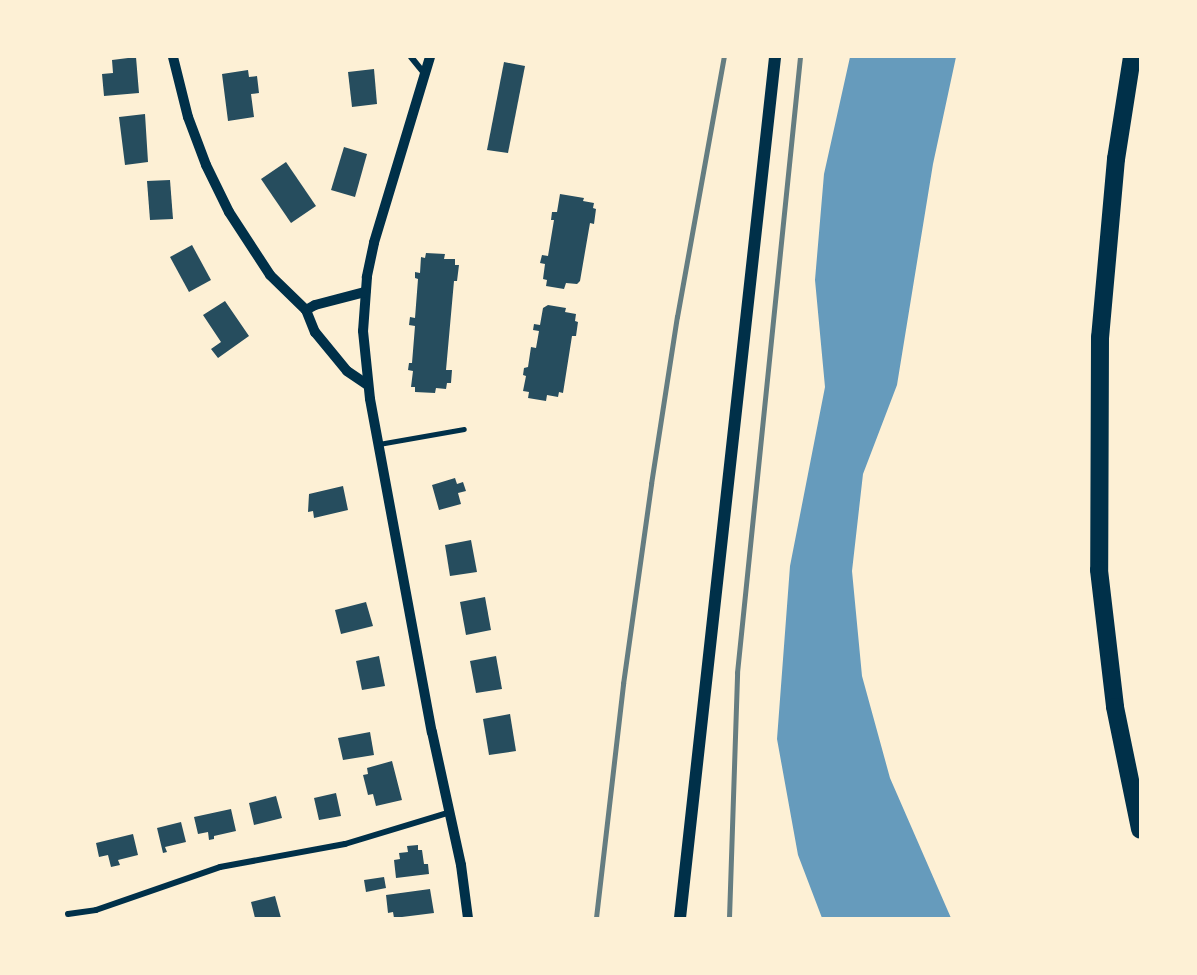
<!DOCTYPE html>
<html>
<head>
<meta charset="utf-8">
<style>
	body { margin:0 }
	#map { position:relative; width:1197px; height:975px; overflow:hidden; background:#fdf0d5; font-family:"Libre Baskerville",serif }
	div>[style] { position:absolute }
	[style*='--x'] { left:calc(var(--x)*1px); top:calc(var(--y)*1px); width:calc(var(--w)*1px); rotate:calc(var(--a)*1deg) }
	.water>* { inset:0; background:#669bbc }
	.building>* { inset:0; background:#264d5e }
	.service>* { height:4.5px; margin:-2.25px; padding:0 2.25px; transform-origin:2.25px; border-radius:2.25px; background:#003049 }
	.minor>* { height:6px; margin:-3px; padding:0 3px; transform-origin:3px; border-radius:3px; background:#003049 }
	.tertiary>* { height:10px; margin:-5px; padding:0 5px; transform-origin:5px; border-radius:5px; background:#003049 }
	.secondary>* { height:12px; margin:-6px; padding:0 6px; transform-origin:6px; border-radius:6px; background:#003049 }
	.motorway>* { height:18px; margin:-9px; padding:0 9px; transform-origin:9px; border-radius:9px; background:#003049 }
	.rail>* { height:4.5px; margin:-2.25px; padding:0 2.25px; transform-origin:2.25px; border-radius:2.25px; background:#657d81 }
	span { translate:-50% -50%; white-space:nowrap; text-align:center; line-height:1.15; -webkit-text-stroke:6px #fdf0d5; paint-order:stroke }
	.frame { position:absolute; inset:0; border:58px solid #fdf0d5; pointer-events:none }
</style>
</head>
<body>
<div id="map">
	<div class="water">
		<i style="clip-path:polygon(850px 57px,956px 57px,933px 164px,897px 385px,863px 474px,852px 571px,862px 676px,890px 778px,951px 918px,822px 918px,798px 855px,777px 739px,790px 566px,825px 387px,815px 280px,824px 174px)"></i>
	</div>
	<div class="building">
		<i style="clip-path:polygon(136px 57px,139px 93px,104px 96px,102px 74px,113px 73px,112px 60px)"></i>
		<i style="clip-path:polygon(504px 62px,525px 66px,508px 153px,487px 150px)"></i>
		<i style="clip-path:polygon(374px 69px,377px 104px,352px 107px,348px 72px)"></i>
		<i style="clip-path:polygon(248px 70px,249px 77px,257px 76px,259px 93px,251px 94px,254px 117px,228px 121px,222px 74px)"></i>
		<i style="clip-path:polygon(145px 114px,148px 162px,125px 165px,119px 117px)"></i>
		<i style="clip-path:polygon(344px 147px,367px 154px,355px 197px,331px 190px)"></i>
		<i style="clip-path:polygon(286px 162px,316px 206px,291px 223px,261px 179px)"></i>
		<i style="clip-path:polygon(170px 180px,173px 219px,150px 220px,147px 181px)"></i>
		<i style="clip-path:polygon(560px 194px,584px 198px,583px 201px,594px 203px,593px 208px,596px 209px,594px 224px,590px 223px,580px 281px,577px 284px,566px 283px,564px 289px,546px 286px,547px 280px,543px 279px,545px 264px,540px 263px,542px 255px,548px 256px,554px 220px,551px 220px,552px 212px,557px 212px)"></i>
		<i style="clip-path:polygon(192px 245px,211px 280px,189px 292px,170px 257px)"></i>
		<i style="clip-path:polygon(426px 253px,445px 254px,444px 259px,455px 259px,455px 265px,459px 265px,457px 281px,454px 281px,446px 370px,452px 370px,451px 383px,447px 383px,446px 389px,436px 388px,435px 393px,415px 392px,415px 387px,411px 387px,413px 371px,408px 370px,409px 363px,412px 363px,415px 326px,409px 325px,410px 317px,415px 318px,418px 279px,415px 278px,415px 272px,420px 273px,421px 257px,425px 258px)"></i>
		<i style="clip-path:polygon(225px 301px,249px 336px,218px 358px,211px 349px,221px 342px,203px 315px)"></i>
		<i style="clip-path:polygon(548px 305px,566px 308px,565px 312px,576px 314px,575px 321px,578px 322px,576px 336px,572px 336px,563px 393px,559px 392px,558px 397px,547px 395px,546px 401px,528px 398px,529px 392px,523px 391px,526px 376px,523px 375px,524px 368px,528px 367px,531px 347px,536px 348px,539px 331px,533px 330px,534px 324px,540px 325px,543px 308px)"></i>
		<i style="clip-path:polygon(455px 478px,457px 484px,463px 482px,466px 491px,458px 493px,461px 504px,439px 510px,432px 485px)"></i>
		<i style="clip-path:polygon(343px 486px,348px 510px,314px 518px,313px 511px,308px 512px,309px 494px)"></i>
		<i style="clip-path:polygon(471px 540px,477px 572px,450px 576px,445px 545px)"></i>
		<i style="clip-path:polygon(485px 597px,491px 630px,466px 635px,460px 602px)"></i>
		<i style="clip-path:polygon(366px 602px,373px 626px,341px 634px,335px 610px)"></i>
		<i style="clip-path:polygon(379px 656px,385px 686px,362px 690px,356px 661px)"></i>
		<i style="clip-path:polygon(496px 656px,502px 689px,476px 693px,470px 661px)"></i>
		<i style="clip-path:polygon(510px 714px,516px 751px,489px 755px,483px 719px)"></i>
		<i style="clip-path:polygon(370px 732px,374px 755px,343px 760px,338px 738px)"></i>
		<i style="clip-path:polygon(392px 761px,402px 800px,376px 806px,373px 794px,368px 795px,363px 775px,368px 774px,367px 768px)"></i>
		<i style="clip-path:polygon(336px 793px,341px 816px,319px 820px,314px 798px)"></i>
		<i style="clip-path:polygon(276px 796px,282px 818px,254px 825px,249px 803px)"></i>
		<i style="clip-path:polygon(231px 809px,236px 831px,214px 836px,214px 839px,209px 840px,208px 832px,198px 834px,194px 817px)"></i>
		<i style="clip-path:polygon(181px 822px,186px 842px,165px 847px,167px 852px,163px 853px,157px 828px)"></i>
		<i style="clip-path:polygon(133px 834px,138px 855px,118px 860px,120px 865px,111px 867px,108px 855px,99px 857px,96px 843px)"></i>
		<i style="clip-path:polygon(418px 845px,418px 850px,422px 850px,424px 864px,428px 864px,429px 874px,396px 878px,394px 860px,400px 859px,399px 853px,408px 852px,407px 846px)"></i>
		<i style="clip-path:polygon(384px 877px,386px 888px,366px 892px,364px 880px)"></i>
		<i style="clip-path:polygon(430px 889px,434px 913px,394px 918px,393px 912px,388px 913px,386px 895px)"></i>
		<i style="clip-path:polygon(275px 896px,281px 918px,255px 918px,251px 902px)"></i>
	</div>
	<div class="service">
		<i style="--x:379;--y:444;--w:86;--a:-10"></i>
	</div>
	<div class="minor">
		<i style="--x:411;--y:57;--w:22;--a:51"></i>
		<i style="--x:68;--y:914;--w:28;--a:-8"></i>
		<i style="--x:96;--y:910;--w:131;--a:-19.1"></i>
		<i style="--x:220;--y:867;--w:127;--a:-10.4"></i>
		<i style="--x:345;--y:844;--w:110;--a:-16.9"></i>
	</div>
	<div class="tertiary">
		<i style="--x:173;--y:57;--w:62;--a:76"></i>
		<i style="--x:188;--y:117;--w:51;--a:69.4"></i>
		<i style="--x:206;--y:165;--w:52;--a:63.9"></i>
		<i style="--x:229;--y:212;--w:75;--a:56.9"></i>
		<i style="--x:270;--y:275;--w:50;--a:44.2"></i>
		<i style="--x:306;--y:310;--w:24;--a:68"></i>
		<i style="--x:315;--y:332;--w:50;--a:50.6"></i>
		<i style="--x:347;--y:371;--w:25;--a:34"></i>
		<i style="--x:430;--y:57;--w:194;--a:106.8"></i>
		<i style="--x:374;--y:243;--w:35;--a:102"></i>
		<i style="--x:367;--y:277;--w:54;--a:94.2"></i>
		<i style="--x:363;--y:331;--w:68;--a:84.1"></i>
		<i style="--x:370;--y:399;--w:339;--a:79.5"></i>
		<i style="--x:432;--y:732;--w:136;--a:77.7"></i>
		<i style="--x:461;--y:865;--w:53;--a:82.5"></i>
		<i style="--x:306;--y:310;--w:10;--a:-29"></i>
		<i style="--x:315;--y:305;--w:52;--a:-14.6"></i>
	</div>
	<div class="secondary">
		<i style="--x:680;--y:918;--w:866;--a:-83.7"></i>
	</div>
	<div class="motorway">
		<i style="--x:1132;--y:57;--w:103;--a:98.9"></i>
		<i style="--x:1116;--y:159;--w:179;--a:95.1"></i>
		<i style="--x:1100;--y:337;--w:233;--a:90.2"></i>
		<i style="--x:1099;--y:570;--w:138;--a:83.3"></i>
		<i style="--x:1115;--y:707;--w:125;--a:78.4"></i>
	</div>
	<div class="rail">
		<i style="--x:596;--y:918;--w:236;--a:-83.4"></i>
		<i style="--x:623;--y:684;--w:202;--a:-82"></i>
		<i style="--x:651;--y:484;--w:169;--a:-81.2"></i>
		<i style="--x:677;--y:317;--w:264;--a:-79.8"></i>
		<i style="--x:729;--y:918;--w:245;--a:-88.1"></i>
		<i style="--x:737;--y:673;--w:619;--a:-84.16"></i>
	</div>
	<div class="frame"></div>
</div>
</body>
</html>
